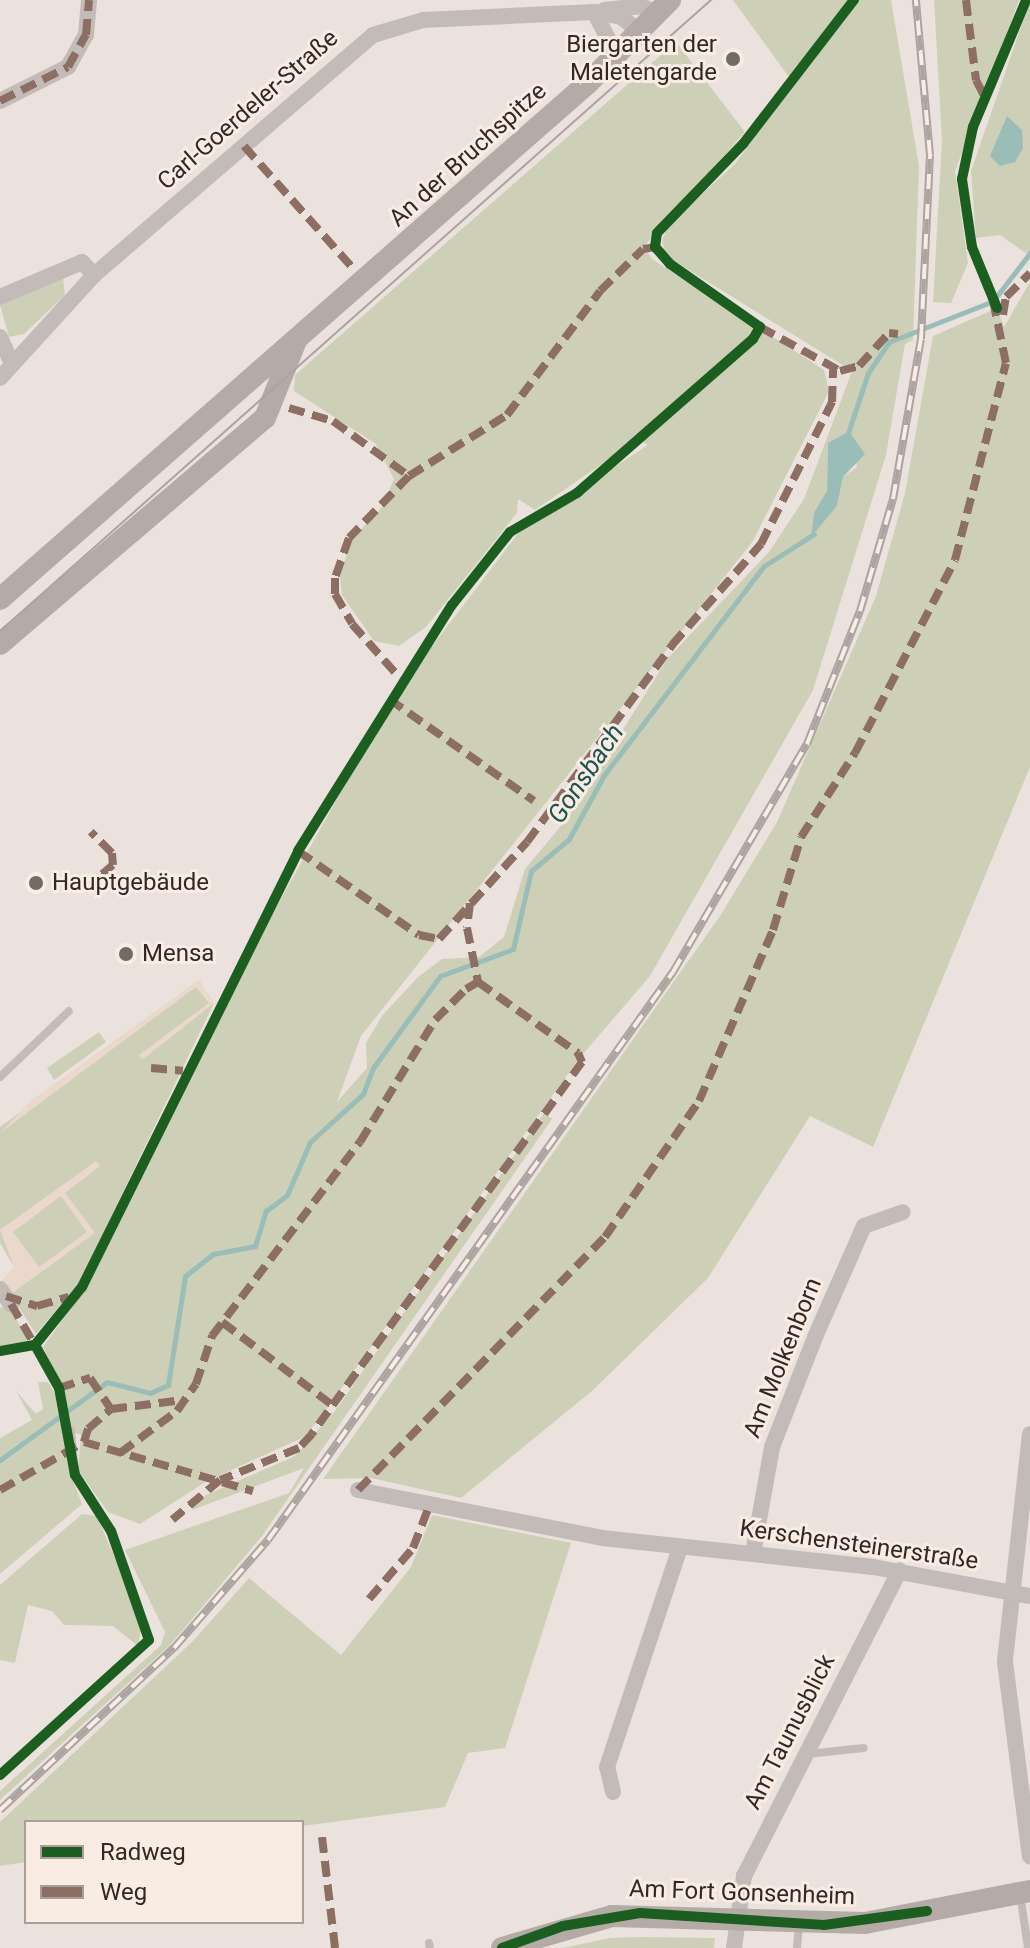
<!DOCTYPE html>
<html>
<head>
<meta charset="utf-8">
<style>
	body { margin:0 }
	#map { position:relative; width:1030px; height:1948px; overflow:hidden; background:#ebe2dd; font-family:Roboto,sans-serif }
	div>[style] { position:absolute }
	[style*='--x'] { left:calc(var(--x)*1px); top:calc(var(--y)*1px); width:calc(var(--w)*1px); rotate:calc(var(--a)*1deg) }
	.green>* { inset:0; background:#cecfb7 }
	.plaza>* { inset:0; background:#ead8cc }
	.water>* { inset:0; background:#9abdb8 }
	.stream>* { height:5px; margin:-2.5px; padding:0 2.5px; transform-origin:2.5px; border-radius:2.5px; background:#9abdb8 }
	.lane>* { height:8px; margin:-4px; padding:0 4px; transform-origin:4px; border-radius:4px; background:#c3bbb7 }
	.street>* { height:16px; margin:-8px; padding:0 8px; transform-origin:8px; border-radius:8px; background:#c3bbb7 }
	.secondary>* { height:22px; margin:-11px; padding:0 11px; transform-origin:11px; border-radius:11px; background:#b4aba7 }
	.tram>* { height:2px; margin:-1px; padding:0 1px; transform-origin:1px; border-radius:1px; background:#aba4a1 }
	.rail>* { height:8px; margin-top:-4px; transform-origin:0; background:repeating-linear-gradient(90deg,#f9ece3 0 15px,#aba4a1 0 30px); box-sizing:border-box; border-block:2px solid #aba4a1 }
	.quiet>* { height:8px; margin-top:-4px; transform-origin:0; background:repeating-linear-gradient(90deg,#8d6e63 0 16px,transparent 0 24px) }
	.cycleway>* { height:10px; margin:-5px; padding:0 5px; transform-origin:5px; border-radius:5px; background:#1b5e20 }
	.dots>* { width:22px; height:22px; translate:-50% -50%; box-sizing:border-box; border:4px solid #f9ece3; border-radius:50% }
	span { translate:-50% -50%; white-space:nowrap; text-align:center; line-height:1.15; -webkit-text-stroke:6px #f9ece3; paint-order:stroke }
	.poi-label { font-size:24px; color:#332825 }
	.right { translate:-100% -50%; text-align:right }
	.left { translate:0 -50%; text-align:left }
	.street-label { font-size:24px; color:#332825 }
	.water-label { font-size:26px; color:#1c5450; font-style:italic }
	.legend { position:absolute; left:24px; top:1820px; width:280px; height:104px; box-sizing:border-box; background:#f9ece3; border:2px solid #aa9e97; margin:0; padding:10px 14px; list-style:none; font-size:24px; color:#332825 }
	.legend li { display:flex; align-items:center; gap:16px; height:40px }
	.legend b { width:40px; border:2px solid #aa9e97 }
</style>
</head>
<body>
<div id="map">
	<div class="green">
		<i style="clip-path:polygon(evenodd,733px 0,891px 0,919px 166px,913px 340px,905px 344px,886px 455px,813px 690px,650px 976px,578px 1060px,317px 1422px,302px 1438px,207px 1481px,140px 1524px,108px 1512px,78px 1470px,81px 1435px,67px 1430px,69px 1470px,82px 1504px,0 1574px,0 1438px,32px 1420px,16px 1391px,36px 1414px,43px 1409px,38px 1382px,48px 1382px,58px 1399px,66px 1397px,43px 1347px,85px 1289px,208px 1028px,398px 691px,523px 527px,648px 445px,638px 439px,535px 510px,518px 499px,517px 513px,426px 627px,399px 646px,374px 641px,342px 595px,340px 576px,352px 539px,382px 507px,394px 479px,376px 444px,294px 391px,295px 375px,676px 42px,745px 132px,644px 246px,652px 259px,824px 370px,829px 391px,753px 541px,361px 1036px,337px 1102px,367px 1068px,366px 1043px,382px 1016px,418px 977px,442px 959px,479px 957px,504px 937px,525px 869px,566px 820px,668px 658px,769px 552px,804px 499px,852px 371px,684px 267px,666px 255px,662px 241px,668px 225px,735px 164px,794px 84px,733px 0,849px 431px,857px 467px,843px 477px,837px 506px,812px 535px,827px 491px,828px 443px,849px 431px)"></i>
		<i style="clip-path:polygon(934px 0,1019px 0,955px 171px,968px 263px,951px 303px,933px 302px,942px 140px)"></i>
		<i style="clip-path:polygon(1030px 1px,1030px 256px,1000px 235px,976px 238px,971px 171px)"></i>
		<i style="clip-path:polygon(63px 278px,65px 295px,24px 334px,9px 337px,0 305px)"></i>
		<i style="clip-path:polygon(1030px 282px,1030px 767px,873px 1147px,810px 1116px,708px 1278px,592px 1391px,461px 1498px,371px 1478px,323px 1479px,720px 916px,777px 822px,876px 596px,905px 493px,933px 336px,997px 308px,1004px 327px)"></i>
		<i style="clip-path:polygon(199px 980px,214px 1003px,79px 1283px,36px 1334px,2px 1281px,14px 1267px,0 1243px,0 1127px)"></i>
		<i style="clip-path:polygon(99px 1032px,106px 1042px,54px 1080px,47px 1068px)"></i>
		<i style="clip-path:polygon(544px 1113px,552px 1119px,262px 1536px,171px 1644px,0 1800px,0 1791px,161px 1645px,165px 1632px,125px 1550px,289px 1493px,304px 1468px,192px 1510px,197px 1499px,295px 1456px,335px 1411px)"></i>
		<i style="clip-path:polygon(8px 1305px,27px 1338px,23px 1345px,0 1346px,0 1308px)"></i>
		<i style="clip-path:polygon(82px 1514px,97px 1516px,142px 1622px,138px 1646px,113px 1626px,64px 1625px,52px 1611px,28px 1605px,15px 1663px,0 1660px,0 1585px)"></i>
		<i style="clip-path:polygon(432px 1515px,571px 1543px,505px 1748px,468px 1753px,445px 1807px,302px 1826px,26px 1822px,26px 1862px,0 1866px,0 1822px,193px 1641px,249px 1578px,341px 1655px,411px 1567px)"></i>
		<i style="clip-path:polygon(610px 1938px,641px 1937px,715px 1938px,714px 1948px,563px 1948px)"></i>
	</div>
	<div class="plaza">
		<i style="clip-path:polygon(199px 980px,214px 1003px,142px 1060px,139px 1055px,209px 1003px,196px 987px,0 1133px,33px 1099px)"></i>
		<i style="clip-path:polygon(evenodd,96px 1161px,100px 1166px,65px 1193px,95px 1233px,12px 1293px,2px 1281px,14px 1267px,0 1230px,96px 1161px,61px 1196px,87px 1232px,39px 1267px,13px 1232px,61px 1196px)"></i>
	</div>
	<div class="water">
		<i style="clip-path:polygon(1007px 116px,1022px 130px,1023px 148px,1015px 162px,1000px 166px,990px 156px)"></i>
		<i style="clip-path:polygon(849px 431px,865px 454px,843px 477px,837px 506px,811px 537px,814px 513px,827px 491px,828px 443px)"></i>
	</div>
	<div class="stream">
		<i style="--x:847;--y:436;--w:66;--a:-71.6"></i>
		<i style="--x:868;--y:373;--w:37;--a:-56"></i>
		<i style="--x:889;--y:342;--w:112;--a:-21.5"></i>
		<i style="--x:993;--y:301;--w:61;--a:-52.4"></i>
		<i style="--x:0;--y:1460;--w:132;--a:-36.1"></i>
		<i style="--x:107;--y:1382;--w:44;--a:14.3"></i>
		<i style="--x:150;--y:1393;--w:20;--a:-24"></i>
		<i style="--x:168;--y:1385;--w:110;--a:-81.1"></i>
		<i style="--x:185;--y:1276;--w:36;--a:-38"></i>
		<i style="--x:213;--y:1254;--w:43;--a:-10.8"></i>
		<i style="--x:255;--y:1246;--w:37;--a:-73"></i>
		<i style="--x:266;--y:1211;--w:26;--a:-37"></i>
		<i style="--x:287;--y:1195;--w:58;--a:-66.5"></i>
		<i style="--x:310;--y:1142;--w:72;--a:-42.2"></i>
		<i style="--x:363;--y:1094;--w:28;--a:-69"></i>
		<i style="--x:373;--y:1068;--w:114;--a:-53.9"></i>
		<i style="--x:440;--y:976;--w:78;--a:-20.3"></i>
		<i style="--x:513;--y:949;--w:80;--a:-77"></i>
		<i style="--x:531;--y:871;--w:50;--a:-40.1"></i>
		<i style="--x:569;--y:839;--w:73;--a:-61.3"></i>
		<i style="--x:604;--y:775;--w:263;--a:-52.6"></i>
		<i style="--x:764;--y:566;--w:59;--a:-32.6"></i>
	</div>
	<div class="lane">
		<i style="--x:0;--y:1077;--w:95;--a:-43.7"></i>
		<i style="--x:0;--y:1351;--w:36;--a:-10"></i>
		<i style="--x:807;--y:1754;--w:57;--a:-6"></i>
		<i style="--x:0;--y:1775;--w:201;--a:-42.2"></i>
		<i style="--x:149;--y:1640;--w:115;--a:-109.2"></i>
		<i style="--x:111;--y:1531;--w:67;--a:-122.7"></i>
		<i style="--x:75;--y:1475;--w:45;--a:-95.1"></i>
		<i style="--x:1020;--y:1893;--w:56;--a:81.7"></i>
		<i style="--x:429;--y:1943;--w:5;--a:79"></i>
		<i style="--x:797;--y:1948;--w:23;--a:-85"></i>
	</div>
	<div class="street">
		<i style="--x:604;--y:10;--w:36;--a:-6"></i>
		<i style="--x:640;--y:6;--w:20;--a:20"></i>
		<i style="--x:594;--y:12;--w:49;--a:61.9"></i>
		<i style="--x:0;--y:101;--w:76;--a:-26.6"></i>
		<i style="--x:68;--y:67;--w:37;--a:-61"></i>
		<i style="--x:86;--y:35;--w:35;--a:-85"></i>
		<i style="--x:0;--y:297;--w:89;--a:-23.1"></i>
		<i style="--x:82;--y:262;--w:18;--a:47"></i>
		<i style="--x:0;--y:337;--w:27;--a:66"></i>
		<i style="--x:0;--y:378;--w:139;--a:-47.6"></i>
		<i style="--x:94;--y:275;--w:368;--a:-40.7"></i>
		<i style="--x:373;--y:35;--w:52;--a:-16.7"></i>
		<i style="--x:423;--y:20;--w:171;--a:-2.7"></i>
		<i style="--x:594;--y:12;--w:27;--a:10"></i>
		<i style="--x:621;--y:17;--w:24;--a:38"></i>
		<i style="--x:0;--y:1289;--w:19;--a:54"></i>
		<i style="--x:1030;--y:1434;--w:229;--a:96.3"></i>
		<i style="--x:1005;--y:1662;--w:196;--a:82.7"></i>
		<i style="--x:358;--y:1490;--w:249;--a:11.1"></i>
		<i style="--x:602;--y:1538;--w:273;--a:6.1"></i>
		<i style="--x:873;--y:1567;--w:160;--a:10.5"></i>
		<i style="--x:753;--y:1553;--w:108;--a:-79.8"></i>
		<i style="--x:772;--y:1447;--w:118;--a:-68.6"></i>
		<i style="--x:815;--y:1337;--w:121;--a:-66.2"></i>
		<i style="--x:864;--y:1226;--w:41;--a:-19.7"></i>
		<i style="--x:613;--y:1792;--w:26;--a:-103"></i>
		<i style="--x:607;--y:1767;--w:232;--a:-71.6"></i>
		<i style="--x:734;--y:1948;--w:73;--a:-82.1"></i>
		<i style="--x:744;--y:1876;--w:343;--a:-63"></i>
	</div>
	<div class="secondary">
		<i style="--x:0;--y:599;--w:782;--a:-41.27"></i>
		<i style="--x:588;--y:83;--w:117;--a:-45.3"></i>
		<i style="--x:0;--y:644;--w:348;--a:-40.5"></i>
		<i style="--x:265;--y:418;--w:81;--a:-68.2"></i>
		<i style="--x:502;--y:1948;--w:115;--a:-16.2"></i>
		<i style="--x:612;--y:1916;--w:253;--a:1.6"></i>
		<i style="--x:865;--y:1923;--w:168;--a:-11"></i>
	</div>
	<div class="tram">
		<i style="--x:0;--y:631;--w:951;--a:-41.59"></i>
	</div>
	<div class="rail">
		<i style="--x:0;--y:1810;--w:238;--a:-43"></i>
		<i style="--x:174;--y:1648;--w:143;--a:-49"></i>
		<i style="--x:268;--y:1540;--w:698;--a:-54.51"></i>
		<i style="--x:673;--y:972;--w:264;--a:-59.6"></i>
		<i style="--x:807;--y:744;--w:143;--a:-68.3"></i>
		<i style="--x:860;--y:611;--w:117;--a:-73.6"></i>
		<i style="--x:893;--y:499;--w:162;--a:-80.1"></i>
		<i style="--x:921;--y:339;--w:184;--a:-87.2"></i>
		<i style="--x:930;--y:155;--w:156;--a:-95.2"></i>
	</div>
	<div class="quiet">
		<i style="--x:966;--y:0;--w:81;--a:82.9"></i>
		<i style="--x:976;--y:80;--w:20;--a:63"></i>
		<i style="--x:0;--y:101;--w:76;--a:-26.6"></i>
		<i style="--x:68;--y:67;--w:37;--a:-61"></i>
		<i style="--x:86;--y:35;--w:35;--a:-85"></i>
		<i style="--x:244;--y:146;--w:161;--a:48.3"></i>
		<i style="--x:1003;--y:315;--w:18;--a:-81"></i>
		<i style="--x:1006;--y:297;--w:34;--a:-45"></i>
		<i style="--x:760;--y:327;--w:91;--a:28.8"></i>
		<i style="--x:840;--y:371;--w:20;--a:-15"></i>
		<i style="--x:859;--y:366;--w:45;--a:-47.7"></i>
		<i style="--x:889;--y:333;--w:9;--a:6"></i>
		<i style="--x:289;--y:408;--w:46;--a:16.5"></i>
		<i style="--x:333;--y:421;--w:94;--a:35.9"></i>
		<i style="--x:409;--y:476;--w:86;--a:134.1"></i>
		<i style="--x:349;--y:538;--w:42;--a:109.3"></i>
		<i style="--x:335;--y:578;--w:16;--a:90"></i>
		<i style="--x:335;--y:594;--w:34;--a:60"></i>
		<i style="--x:352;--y:624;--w:72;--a:48.4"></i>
		<i style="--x:409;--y:476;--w:115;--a:-31.9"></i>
		<i style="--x:507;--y:415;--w:155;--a:-53.1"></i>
		<i style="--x:600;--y:291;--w:60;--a:-44.3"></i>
		<i style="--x:643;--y:249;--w:12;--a:-9"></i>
		<i style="--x:389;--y:699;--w:177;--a:35.1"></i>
		<i style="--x:298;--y:851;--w:147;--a:34.8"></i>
		<i style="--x:419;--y:935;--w:20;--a:11"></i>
		<i style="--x:439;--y:939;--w:131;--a:-47.8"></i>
		<i style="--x:527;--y:842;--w:245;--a:-53.6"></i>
		<i style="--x:672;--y:645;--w:135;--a:-48.6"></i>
		<i style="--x:761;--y:544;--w:159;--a:-63.4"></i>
		<i style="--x:832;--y:402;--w:32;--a:-88"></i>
		<i style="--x:84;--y:890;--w:38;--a:-41"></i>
		<i style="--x:113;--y:865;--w:12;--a:-95"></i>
		<i style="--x:112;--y:853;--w:30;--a:-135"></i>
		<i style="--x:470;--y:903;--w:25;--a:97"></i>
		<i style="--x:467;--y:928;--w:55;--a:78.5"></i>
		<i style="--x:151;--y:1068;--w:32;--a:5"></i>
		<i style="--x:6;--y:1296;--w:33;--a:18"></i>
		<i style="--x:37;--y:1306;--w:33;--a:-16"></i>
		<i style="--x:11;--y:1304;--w:52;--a:60"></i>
		<i style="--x:222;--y:1322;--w:141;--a:37"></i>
		<i style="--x:59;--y:1388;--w:33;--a:-18"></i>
		<i style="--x:90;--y:1378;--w:37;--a:56"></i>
		<i style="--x:84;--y:1442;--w:176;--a:16.2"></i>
		<i style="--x:120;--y:1453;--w:71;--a:-36.4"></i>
		<i style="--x:177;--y:1411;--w:33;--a:-55"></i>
		<i style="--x:196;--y:1384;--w:51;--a:-71.6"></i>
		<i style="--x:212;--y:1336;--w:244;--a:-52.7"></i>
		<i style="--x:360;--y:1142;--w:143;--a:-58.4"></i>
		<i style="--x:435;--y:1020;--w:44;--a:-45"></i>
		<i style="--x:466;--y:989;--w:14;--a:-30"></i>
		<i style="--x:478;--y:982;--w:123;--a:35.4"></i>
		<i style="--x:578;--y:1053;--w:10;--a:66"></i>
		<i style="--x:582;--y:1062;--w:460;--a:126"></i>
		<i style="--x:312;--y:1434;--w:19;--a:133"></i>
		<i style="--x:299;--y:1448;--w:85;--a:157.9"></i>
		<i style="--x:220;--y:1480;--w:62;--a:140.2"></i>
		<i style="--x:0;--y:1490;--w:97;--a:-29.7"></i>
		<i style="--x:84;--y:1442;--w:14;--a:-73"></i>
		<i style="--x:88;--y:1429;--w:30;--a:-41"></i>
		<i style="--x:111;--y:1409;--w:73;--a:-7.1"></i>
		<i style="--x:358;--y:1490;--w:354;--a:-45.7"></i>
		<i style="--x:605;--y:1237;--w:165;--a:-55.3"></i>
		<i style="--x:699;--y:1101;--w:186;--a:-66.6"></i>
		<i style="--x:773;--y:930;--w:97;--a:-73.2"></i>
		<i style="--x:801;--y:837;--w:100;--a:-57.3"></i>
		<i style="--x:855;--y:753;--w:217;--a:-62.6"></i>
		<i style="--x:955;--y:560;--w:203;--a:-75.5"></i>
		<i style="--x:1006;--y:363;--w:63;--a:-101.8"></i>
		<i style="--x:369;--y:1599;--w:67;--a:-49.2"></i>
		<i style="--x:413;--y:1548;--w:47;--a:-68.9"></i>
		<i style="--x:322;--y:1837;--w:112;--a:83.3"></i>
	</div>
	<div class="cycleway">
		<i style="--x:997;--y:308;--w:66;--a:-112.3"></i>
		<i style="--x:972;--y:247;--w:69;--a:-98.4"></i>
		<i style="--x:962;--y:179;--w:53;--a:-78.1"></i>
		<i style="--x:973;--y:127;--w:138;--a:-67.3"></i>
		<i style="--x:0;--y:1351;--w:36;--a:-10"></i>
		<i style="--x:35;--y:1345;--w:75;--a:-51"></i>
		<i style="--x:82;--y:1287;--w:487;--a:-63.6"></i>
		<i style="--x:298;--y:851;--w:290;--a:-58"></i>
		<i style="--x:452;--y:605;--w:93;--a:-51.5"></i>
		<i style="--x:510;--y:532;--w:78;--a:-30.2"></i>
		<i style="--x:577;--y:493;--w:234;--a:-41.2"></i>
		<i style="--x:753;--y:339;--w:14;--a:-60"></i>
		<i style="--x:760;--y:327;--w:110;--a:-145"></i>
		<i style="--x:670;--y:264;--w:23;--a:-131"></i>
		<i style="--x:655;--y:247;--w:14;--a:-82"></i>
		<i style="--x:657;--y:233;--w:124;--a:-46"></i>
		<i style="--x:743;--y:144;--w:182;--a:-52.4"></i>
		<i style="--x:0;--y:1775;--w:201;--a:-42.2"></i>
		<i style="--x:149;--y:1640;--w:115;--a:-109.2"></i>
		<i style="--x:111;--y:1531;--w:67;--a:-122.7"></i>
		<i style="--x:75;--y:1475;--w:88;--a:-100.4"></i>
		<i style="--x:59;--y:1388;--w:49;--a:-119.2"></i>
		<i style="--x:502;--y:1948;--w:65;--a:-19.8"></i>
		<i style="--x:563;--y:1926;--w:78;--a:-9.6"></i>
		<i style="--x:640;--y:1913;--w:184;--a:3.7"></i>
		<i style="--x:824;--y:1925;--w:104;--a:-7.7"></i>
	</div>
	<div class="dots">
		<i style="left:733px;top:59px;background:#736965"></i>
		<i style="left:36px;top:883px;background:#736965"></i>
		<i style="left:126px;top:954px;background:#736965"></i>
	</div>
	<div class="poi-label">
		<span class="right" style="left:717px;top:59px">Biergarten der<br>Maletengarde</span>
		<span class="left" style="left:52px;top:883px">Hauptgebäude</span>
		<span class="left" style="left:142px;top:954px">Mensa</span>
	</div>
	<div class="street-label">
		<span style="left:248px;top:110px;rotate:-41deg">Carl-Goerdeler-Straße</span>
		<span style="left:468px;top:155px;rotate:-42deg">An der Bruchspitze</span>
		<span style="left:783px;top:1358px;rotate:-68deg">Am Molkenborn</span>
		<span style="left:859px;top:1545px;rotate:8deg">Kerschensteinerstraße</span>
		<span style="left:790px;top:1732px;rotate:-63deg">Am Taunusblick</span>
		<span style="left:742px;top:1893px;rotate:2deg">Am Fort Gonsenheim</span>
	</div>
	<div class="water-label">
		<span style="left:586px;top:774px;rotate:-56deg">Gonsbach</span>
	</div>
	<ul class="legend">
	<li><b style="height:10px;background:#1b5e20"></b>Radweg</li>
	<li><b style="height:10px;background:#8d6e63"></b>Weg</li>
	</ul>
</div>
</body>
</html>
